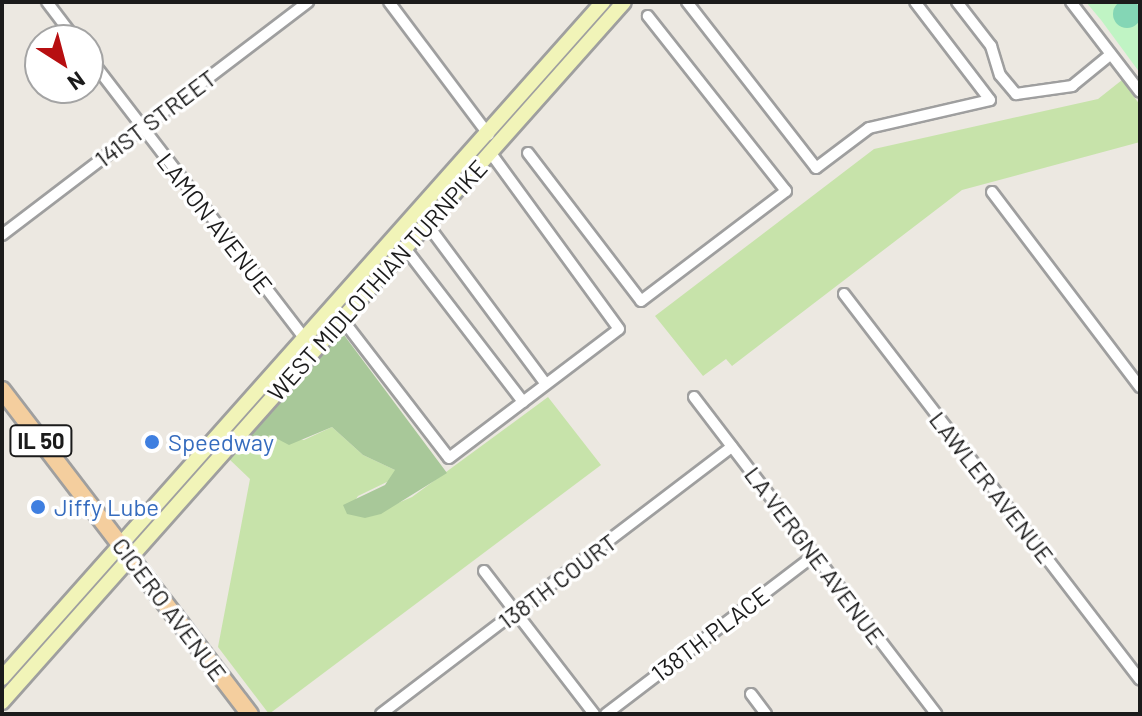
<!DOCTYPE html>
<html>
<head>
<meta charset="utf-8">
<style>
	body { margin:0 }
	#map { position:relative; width:1142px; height:716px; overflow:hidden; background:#ece8e1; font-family:Barlow,sans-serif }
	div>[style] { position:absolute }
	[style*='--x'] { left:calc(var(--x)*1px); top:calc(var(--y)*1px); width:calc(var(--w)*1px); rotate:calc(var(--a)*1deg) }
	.grass>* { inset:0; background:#c7e3aa }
	.forest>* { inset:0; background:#a8c899 }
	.park>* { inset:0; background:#c0f4c4 }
	.pitch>* { inset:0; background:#84d6b5 }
	.round { border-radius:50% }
	.roads { filter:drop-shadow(2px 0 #9f9f9f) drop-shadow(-2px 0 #9f9f9f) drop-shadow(0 2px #9f9f9f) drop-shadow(0 -2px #9f9f9f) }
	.minor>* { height:10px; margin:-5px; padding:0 5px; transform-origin:5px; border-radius:5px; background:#fff }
	.secondary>* { height:14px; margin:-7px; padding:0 7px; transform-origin:7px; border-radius:7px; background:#f1f4b8 }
	.primary>* { height:16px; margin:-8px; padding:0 8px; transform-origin:8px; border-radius:8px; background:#f4ce9e }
	.dots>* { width:22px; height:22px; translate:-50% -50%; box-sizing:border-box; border:4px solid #fff; border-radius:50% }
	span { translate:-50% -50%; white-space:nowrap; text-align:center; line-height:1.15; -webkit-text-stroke:7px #fff; paint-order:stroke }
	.shield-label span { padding:2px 6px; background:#fff; border:2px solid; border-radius:6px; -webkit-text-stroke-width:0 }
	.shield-label { font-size:22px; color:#1b1b1b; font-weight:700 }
	.street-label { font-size:24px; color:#1b1b1b }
	.shop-label { font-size:24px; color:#366cbe }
	.left { translate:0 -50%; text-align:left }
	.frame { position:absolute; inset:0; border:4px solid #1b1b1b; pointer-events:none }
	.north { position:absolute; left:24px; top:24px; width:80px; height:80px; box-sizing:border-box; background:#fff; border:2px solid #a4a4a4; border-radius:50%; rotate:144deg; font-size:22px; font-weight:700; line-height:32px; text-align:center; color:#1b1b1b }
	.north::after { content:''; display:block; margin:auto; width:28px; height:36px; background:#b70f11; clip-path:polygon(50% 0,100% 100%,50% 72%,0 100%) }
</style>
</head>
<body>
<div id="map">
	<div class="grass">
		<i style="clip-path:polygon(1122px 80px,1140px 105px,1140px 142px,962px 190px,732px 366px,726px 359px,703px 376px,655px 316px,874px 149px,1098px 99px)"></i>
		<i style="clip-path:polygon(548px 397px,601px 465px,269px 714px,218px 647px,250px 479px,228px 458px,245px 439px,244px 450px,270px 435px,304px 440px,332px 427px,363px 455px,395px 470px,395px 478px,358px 496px,347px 513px,365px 517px,412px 497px)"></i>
	</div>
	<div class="forest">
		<i style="clip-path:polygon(341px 331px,447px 473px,381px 514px,365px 518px,347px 514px,343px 505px,385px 485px,395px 470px,363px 455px,332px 427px,289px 445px,270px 435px,244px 450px,245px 439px)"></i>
	</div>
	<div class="park">
		<i style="clip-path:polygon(1086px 2px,1140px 2px,1140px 73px,1101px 20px)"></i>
	</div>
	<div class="pitch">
		<i class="round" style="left:1113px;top:0;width:28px;height:28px"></i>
	</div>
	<div class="roads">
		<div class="minor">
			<i style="--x:47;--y:2;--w:48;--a:52.7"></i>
			<i style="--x:389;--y:2;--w:166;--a:53.1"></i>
			<i style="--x:687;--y:2;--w:210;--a:52.1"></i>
			<i style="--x:816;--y:168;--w:66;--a:-37"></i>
			<i style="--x:869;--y:128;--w:124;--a:-13"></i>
			<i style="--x:990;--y:100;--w:123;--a:-127.4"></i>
			<i style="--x:957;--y:2;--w:56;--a:52.3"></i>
			<i style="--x:991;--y:46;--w:30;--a:73"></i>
			<i style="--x:1000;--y:75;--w:25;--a:50"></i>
			<i style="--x:1016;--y:94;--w:57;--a:-8.1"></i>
			<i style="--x:1072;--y:86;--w:50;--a:-39.4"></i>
			<i style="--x:1071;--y:2;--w:113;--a:52.5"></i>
			<i style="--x:88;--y:56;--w:371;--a:52.5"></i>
			<i style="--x:528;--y:153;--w:186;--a:52.6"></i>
			<i style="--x:641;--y:301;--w:182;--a:-37.2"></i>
			<i style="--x:786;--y:191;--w:223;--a:-128.3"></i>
			<i style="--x:992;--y:192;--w:245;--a:52.8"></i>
			<i style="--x:427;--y:224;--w:199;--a:53.4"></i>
			<i style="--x:2;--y:235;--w:385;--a:-37.3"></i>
			<i style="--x:405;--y:248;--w:194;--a:52.5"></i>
			<i style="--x:844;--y:294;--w:486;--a:52.5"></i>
			<i style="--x:342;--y:319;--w:175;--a:52.4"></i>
			<i style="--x:449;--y:458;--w:213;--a:-37.2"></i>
			<i style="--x:619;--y:329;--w:220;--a:-126.1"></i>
			<i style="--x:694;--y:397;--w:399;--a:52.6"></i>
			<i style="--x:484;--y:571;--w:180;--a:52.4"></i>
			<i style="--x:751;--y:694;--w:25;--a:53"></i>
			<i style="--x:381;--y:714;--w:441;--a:-37.3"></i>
			<i style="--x:606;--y:714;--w:263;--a:-37.3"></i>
		</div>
		<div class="secondary">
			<i style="--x:2;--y:678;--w:905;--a:-48.36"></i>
			<i style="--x:2;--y:702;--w:936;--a:-48.38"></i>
		</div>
		<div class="primary">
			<i style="--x:2;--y:390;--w:408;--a:52.6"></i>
		</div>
	</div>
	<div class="dots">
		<i style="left:152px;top:442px;background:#3f7fe0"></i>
		<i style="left:38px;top:507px;background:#3f7fe0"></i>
	</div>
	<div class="shield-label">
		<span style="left:41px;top:441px">IL 50</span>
	</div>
	<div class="street-label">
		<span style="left:155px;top:118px;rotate:-37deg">141ST STREET</span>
		<span style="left:215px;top:223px;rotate:52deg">LAMON AVENUE</span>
		<span style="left:377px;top:280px;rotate:-48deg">WEST MIDLOTHIAN TURNPIKE</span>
		<span style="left:992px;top:487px;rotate:52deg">LAWLER AVENUE</span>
		<span style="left:815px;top:555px;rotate:53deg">LA VERGNE AVENUE</span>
		<span style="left:557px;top:581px;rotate:-37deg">138TH COURT</span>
		<span style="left:170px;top:609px;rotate:53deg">CICERO AVENUE</span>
		<span style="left:710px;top:634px;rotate:-37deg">138TH PLACE</span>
	</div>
	<div class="shop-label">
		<span class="left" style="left:168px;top:442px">Speedway</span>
		<span class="left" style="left:54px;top:507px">Jiffy Lube</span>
	</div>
	<div class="frame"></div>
	<div class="north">N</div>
</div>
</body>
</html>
